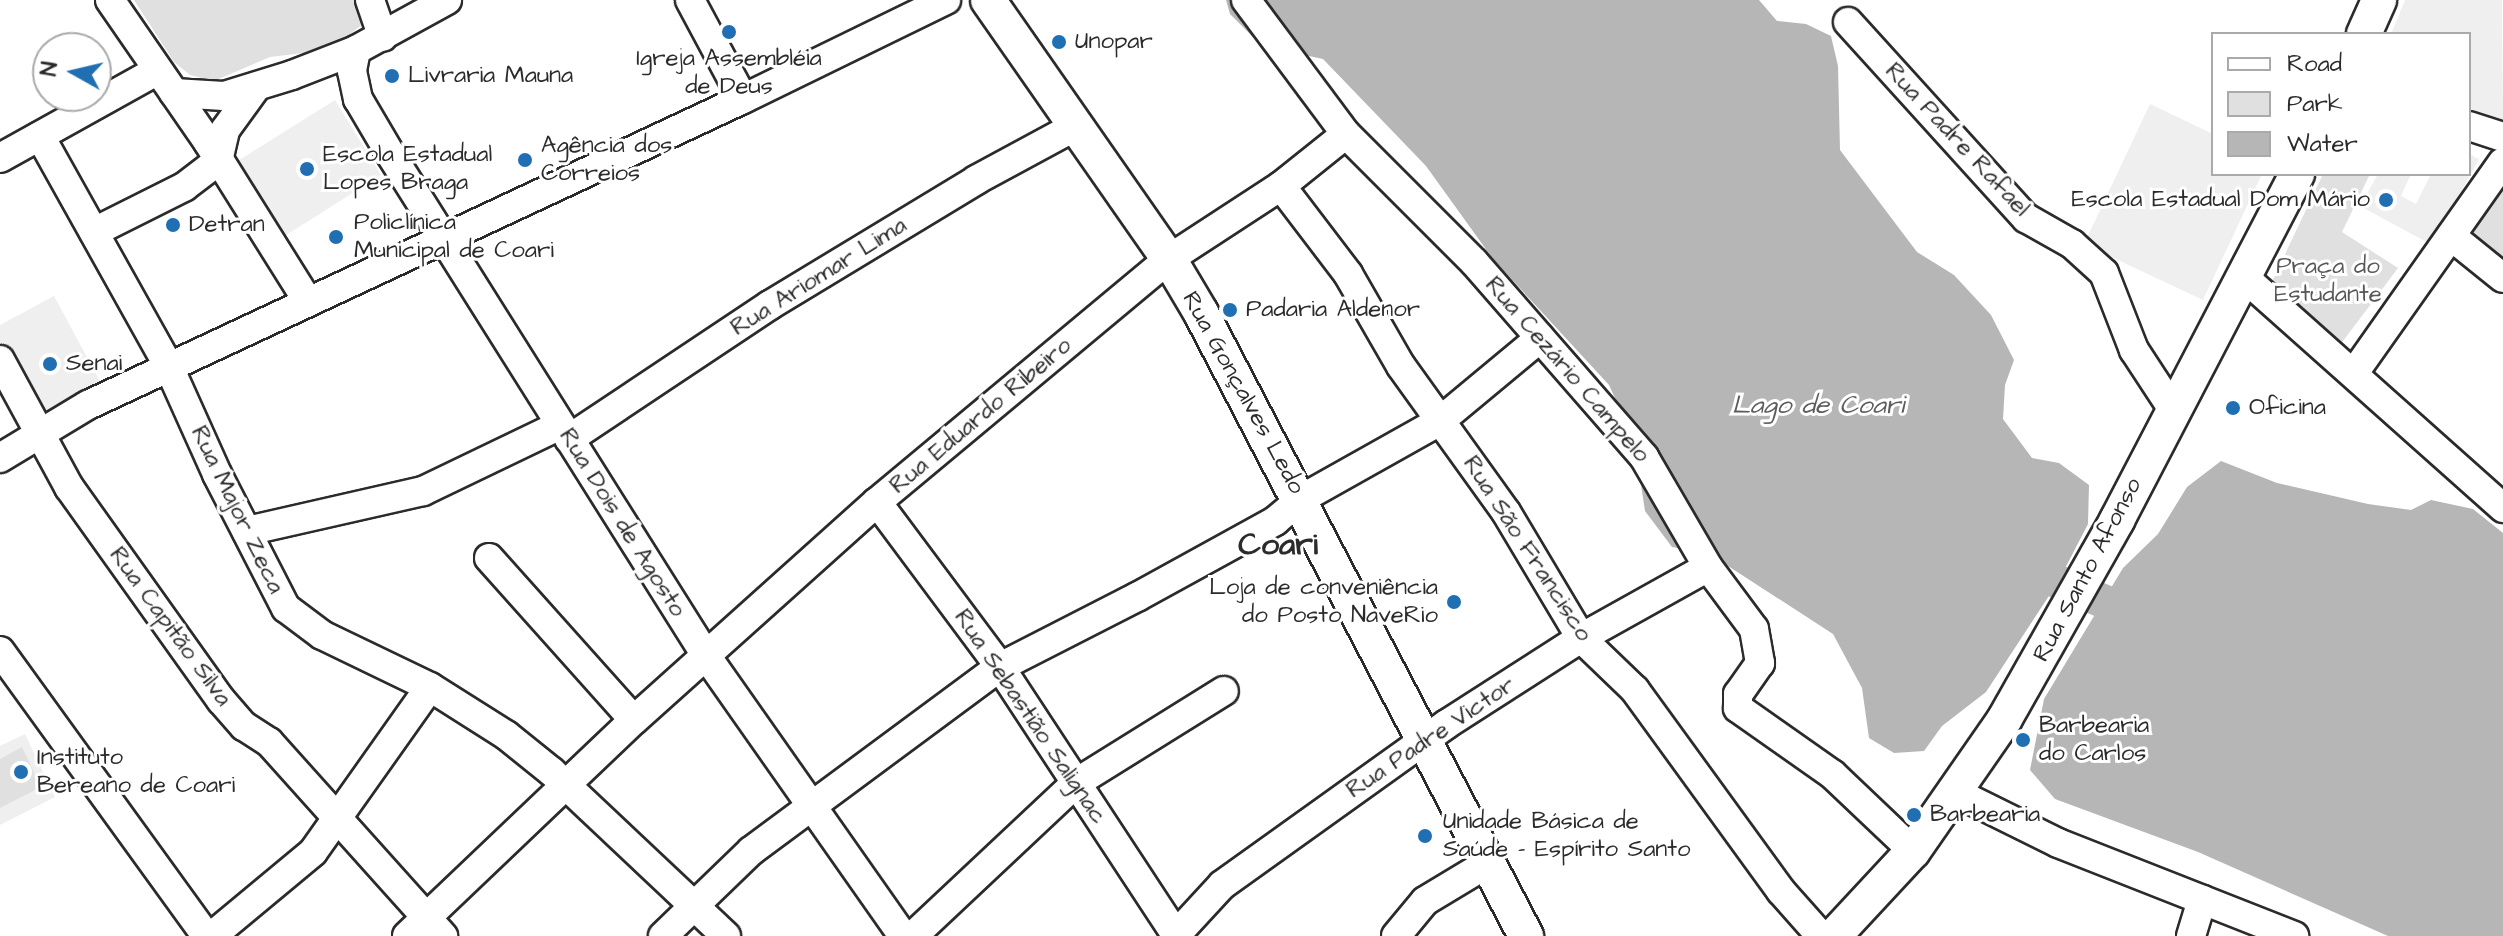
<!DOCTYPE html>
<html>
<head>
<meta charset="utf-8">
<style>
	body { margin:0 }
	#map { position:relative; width:2503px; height:936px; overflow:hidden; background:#fff; font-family:"Architects Daughter",sans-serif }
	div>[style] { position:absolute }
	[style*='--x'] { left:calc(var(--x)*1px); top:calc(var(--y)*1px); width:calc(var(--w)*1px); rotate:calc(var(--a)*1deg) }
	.built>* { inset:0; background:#efefef }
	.green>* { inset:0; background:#e0e0e0 }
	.water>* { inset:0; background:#b6b6b6 }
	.river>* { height:34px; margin:-17px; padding:0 17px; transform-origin:17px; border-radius:17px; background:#b6b6b6 }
	.roads { filter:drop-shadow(2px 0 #2b2b2b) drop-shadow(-2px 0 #2b2b2b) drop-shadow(0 2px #2b2b2b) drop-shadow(0 -2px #2b2b2b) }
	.minor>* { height:28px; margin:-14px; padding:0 14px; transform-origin:14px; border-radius:14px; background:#fff }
	.major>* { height:34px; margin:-17px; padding:0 17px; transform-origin:17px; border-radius:17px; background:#fff }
	.dots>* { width:22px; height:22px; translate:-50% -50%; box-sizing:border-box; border:4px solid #fff; border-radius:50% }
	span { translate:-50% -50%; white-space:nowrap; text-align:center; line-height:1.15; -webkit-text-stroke:6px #fff; paint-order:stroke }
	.poi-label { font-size:24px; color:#2b2b2b }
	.left { translate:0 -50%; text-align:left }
	.right { translate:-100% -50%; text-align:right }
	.street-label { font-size:24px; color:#2b2b2b }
	.park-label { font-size:24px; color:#585858 }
	.water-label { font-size:26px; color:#5c5c5c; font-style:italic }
	.district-label { font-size:32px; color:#2b2b2b; font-weight:700 }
	.legend { position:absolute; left:2211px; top:32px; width:260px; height:144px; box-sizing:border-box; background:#fff; border:2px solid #aaa; margin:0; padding:10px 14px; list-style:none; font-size:24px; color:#2b2b2b }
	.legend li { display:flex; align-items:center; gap:16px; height:40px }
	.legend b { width:40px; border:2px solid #aaa }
	.north { position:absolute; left:32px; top:32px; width:80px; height:80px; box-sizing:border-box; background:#fff; border:2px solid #aaa; border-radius:50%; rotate:278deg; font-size:22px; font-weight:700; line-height:32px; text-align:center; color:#2b2b2b }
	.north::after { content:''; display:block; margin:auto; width:28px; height:36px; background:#1f6fb2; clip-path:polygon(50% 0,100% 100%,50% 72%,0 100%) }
</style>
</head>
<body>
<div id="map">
	<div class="built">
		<i style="clip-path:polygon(2405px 0,2502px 0,2503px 123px,2469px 115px,2469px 34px,2391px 34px)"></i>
		<i style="clip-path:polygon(335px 100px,381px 175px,280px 239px,233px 164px)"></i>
		<i style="clip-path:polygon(2150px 104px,2213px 134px,2213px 174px,2262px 174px,2203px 300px,2084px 244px)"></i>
		<i style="clip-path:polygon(2469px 154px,2479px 159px,2432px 245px,2360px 206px,2378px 174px,2411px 174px,2401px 196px,2416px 204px,2431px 174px,2469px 174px)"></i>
		<i style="clip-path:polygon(54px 296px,101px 383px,39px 417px,0 346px,0 325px)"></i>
		<i style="clip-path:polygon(25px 734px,55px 797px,0 825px,0 746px)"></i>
	</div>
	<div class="green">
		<i style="clip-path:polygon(134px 0,355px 0,363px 24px,341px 41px,312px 52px,270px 57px,214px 81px,190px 75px,174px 62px)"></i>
		<i style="clip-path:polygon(2323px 174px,2370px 174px,2342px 232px,2398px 268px,2334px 353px,2269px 288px)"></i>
		<i style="clip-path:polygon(2503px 174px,2503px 270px,2457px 234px)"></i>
		<i style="clip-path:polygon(22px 747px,41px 787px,0 808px,0 759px)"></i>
	</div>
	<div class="water">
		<i style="clip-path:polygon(1226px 0,1759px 0,1777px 21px,1806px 24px,1831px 36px,1838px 66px,1840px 150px,1917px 252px,1954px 275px,1991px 315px,2014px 360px,2005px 385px,2003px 419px,2032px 458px,2059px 463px,2089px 485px,2088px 524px,2058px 582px,1986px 692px,1942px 726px,1924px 751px,1894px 753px,1869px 738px,1862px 688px,1833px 634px,1708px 553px,1672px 547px,1645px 511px,1634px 439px,1609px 385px,1493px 259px,1426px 166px,1323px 59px,1262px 46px,1230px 14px)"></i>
		<i style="clip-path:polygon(2221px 461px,2277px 483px,2368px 504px,2411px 510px,2431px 500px,2473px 509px,2503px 533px,2503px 936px,2388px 936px,2198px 852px,2055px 799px,2030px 770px,2044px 699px,2123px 568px,2158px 534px,2187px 487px)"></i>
	</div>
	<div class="river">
		<i style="--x:2058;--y:582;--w:92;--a:23"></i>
	</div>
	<div class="roads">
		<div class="minor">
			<i style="--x:110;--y:0;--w:173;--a:55.4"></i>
			<i style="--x:208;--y:142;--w:186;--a:57.9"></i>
			<i style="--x:370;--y:0;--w:39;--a:71"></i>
			<i style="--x:690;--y:0;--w:112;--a:61.8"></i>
			<i style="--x:1246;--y:0;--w:167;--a:53.3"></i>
			<i style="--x:1346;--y:134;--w:181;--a:45"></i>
			<i style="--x:1474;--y:262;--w:259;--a:48.9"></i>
			<i style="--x:1644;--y:457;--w:127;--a:59.8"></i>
			<i style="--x:1708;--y:567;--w:77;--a:53.4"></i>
			<i style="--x:1754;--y:629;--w:35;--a:80"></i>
			<i style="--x:1760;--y:663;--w:38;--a:125"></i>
			<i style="--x:1738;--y:694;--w:14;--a:90"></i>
			<i style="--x:1738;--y:708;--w:115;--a:35.1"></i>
			<i style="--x:1832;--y:774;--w:112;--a:43.5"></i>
			<i style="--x:1848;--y:22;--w:265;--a:47.8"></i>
			<i style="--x:2026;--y:218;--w:53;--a:29.5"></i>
			<i style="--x:2072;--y:244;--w:43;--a:42.2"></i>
			<i style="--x:2104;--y:273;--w:83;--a:68.7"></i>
			<i style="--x:2134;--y:350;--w:69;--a:56.8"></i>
			<i style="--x:356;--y:50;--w:21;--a:101"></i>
			<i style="--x:352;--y:71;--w:29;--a:78"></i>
			<i style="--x:358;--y:99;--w:65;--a:59.5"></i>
			<i style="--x:391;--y:155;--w:593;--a:57.81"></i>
			<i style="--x:707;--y:657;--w:341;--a:54.9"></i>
			<i style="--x:174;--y:93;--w:50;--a:3.4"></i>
			<i style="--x:224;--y:96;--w:71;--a:-17.2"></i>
			<i style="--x:292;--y:75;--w:69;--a:-21.3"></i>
			<i style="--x:356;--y:50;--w:104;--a:-28.8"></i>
			<i style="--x:2469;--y:126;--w:36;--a:18"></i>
			<i style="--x:40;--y:136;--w:265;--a:60.8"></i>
			<i style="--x:169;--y:367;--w:117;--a:65.8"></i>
			<i style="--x:217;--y:474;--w:151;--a:62.8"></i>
			<i style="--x:286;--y:608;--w:45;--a:36.9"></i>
			<i style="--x:322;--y:635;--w:120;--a:25.7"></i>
			<i style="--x:430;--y:687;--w:90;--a:32.3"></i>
			<i style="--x:506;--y:735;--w:59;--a:38.8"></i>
			<i style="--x:552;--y:772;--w:239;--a:43.3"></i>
			<i style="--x:0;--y:158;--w:179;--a:-29.1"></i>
			<i style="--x:218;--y:161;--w:32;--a:-77"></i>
			<i style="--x:225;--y:130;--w:54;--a:-54"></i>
			<i style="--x:1281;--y:186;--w:111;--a:52.7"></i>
			<i style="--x:1348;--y:274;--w:106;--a:60.1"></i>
			<i style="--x:1401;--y:366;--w:180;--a:54.3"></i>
			<i style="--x:1506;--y:512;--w:147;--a:59.2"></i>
			<i style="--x:1581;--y:638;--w:75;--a:43.9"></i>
			<i style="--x:1635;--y:690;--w:248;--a:54"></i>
			<i style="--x:1781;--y:891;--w:60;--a:48.4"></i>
			<i style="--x:94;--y:232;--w:101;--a:-26.6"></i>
			<i style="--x:184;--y:187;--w:43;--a:-37.4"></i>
			<i style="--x:2451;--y:236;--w:67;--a:38.9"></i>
			<i style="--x:2245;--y:278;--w:346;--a:41.7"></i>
			<i style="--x:0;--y:360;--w:145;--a:61.5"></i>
			<i style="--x:69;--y:487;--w:262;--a:54.5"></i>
			<i style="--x:221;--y:700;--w:35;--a:49"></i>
			<i style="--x:244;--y:726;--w:30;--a:33"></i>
			<i style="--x:269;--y:742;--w:261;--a:48.1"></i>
			<i style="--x:2354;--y:373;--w:258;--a:-54.8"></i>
			<i style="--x:569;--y:439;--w:242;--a:-33.7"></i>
			<i style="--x:770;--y:305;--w:241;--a:-31.2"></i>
			<i style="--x:976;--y:180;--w:114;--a:-28.4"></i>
			<i style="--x:0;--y:458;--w:103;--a:-31.1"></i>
			<i style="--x:88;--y:405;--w:723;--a:-25.04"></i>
			<i style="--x:743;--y:99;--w:226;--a:-26"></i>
			<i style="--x:877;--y:502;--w:206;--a:53.3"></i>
			<i style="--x:1000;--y:667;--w:322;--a:56.7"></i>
			<i style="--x:247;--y:531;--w:180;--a:-12.8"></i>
			<i style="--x:423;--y:491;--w:152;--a:-25.7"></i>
			<i style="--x:489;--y:558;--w:217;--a:48.2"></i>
			<i style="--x:0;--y:651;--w:352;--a:54.1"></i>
			<i style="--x:1955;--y:792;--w:115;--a:26.3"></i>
			<i style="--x:2058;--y:843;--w:254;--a:21.5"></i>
			<i style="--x:212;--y:936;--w:131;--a:-39.7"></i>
			<i style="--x:313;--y:852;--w:202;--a:-54.7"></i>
			<i style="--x:407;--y:936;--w:313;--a:-43.6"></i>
			<i style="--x:634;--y:720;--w:326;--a:-41.9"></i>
			<i style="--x:877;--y:502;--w:380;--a:-39.8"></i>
			<i style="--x:1169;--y:259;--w:134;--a:-33.1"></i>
			<i style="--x:1281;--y:186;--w:83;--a:-38.7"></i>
			<i style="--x:663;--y:936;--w:122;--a:-44"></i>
			<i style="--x:751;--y:851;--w:310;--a:-36.5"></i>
			<i style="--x:1000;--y:667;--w:154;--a:-27.1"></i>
			<i style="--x:1137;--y:597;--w:158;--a:-28.8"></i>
			<i style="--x:1275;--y:521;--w:34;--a:-40"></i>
			<i style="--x:1301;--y:499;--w:159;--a:-29.3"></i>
			<i style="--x:1440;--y:421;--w:130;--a:-39.7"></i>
			<i style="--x:913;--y:936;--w:224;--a:-43.2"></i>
			<i style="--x:1076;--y:783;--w:174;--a:-31.9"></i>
			<i style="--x:1175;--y:936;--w:69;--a:-47.3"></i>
			<i style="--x:1222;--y:885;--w:277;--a:-35.6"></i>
			<i style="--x:1447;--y:724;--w:159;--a:-32.7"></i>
			<i style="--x:1581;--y:638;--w:145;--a:-29.2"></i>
			<i style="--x:1396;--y:936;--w:45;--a:-50.4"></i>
			<i style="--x:1425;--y:901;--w:76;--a:-31"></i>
			<i style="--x:2191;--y:936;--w:38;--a:-73"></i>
		</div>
		<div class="major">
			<i style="--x:988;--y:0;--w:316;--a:55.1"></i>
			<i style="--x:1169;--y:259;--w:63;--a:59.3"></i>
			<i style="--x:1201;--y:313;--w:703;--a:62.45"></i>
			<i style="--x:2364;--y:34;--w:37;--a:-66"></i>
			<i style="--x:1834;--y:936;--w:116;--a:-47.1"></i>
			<i style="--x:1913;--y:851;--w:160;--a:-55.2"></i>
			<i style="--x:2004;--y:720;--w:230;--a:-60.5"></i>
			<i style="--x:2117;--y:520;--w:390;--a:-62.5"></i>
		</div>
	</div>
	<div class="dots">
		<i style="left:729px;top:32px;background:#1f6fb2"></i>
		<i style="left:1059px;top:42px;background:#1f6fb2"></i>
		<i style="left:392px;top:76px;background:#1f6fb2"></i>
		<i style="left:525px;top:160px;background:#1f6fb2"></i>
		<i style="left:307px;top:169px;background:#1f6fb2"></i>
		<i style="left:2386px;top:200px;background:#1f6fb2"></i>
		<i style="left:173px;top:225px;background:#1f6fb2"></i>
		<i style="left:336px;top:237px;background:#1f6fb2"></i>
		<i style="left:1230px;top:310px;background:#1f6fb2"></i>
		<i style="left:50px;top:364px;background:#1f6fb2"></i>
		<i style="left:2233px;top:408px;background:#1f6fb2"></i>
		<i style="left:1454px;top:602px;background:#1f6fb2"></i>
		<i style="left:2023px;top:740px;background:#1f6fb2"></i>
		<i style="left:21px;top:772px;background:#1f6fb2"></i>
		<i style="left:1914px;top:815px;background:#1f6fb2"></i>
		<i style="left:1425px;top:836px;background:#1f6fb2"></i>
	</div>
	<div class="poi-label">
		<span class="left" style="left:1075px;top:42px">Unopar</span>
		<span style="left:729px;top:73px">Igreja Assembléia<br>de Deus</span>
		<span class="left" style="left:408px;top:76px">Livraria Mauna</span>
		<span class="left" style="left:541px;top:160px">Agência dos<br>Correios</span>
		<span class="left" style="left:323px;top:169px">Escola Estadual<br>Lopes Braga</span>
		<span class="right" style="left:2370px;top:200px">Escola Estadual Dom Mário</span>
		<span class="left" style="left:354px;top:237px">Policlínica<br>Municipal de Coari</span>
		<span class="left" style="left:189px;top:225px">Detran</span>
		<span class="left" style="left:1246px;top:310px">Padaria Aldenor</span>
		<span class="left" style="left:66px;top:364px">Senai</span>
		<span class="left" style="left:2249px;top:408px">Oficina</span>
		<span class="right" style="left:1438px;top:602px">Loja de conveniência<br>do Posto NaveRio</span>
		<span class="left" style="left:2039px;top:740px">Barbearia<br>do Carlos</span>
		<span class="left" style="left:37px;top:772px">Instituto<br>Bereano de Coari</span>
		<span class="left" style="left:1930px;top:815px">Barbearia</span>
		<span class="left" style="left:1443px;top:836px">Unidade Básica de<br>Saúde - Espírito Santo</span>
	</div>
	<div class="street-label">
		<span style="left:1957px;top:140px;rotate:47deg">Rua Padre Rafael</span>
		<span style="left:819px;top:277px;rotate:-32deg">Rua Ariomar Lima</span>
		<span style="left:1567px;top:370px;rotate:49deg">Rua Cezário Campelo</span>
		<span style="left:1243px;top:393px;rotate:61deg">Rua Gonçalves Ledo</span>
		<span style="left:981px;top:416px;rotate:-40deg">Rua Eduardo Ribeiro</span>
		<span style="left:237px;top:510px;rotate:64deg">Rua Major Zeca</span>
		<span style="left:622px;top:523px;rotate:58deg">Rua Dois de Agosto</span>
		<span style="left:1527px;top:549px;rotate:57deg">Rua São Francisco</span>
		<span style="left:2088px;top:570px;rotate:-62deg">Rua Santo Afonso</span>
		<span style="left:170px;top:627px;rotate:54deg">Rua Capitão Silva</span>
		<span style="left:1030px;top:717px;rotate:56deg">Rua Sebastião Salignac</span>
		<span style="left:1431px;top:738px;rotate:-34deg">Rua Padre Victor</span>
	</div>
	<div class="park-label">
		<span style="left:2328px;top:281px">Praça do<br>Estudante</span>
	</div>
	<div class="water-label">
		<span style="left:1818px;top:406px">Lago de Coari</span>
	</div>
	<div class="district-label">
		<span style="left:1278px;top:545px">Coari</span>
	</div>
	<ul class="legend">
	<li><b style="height:10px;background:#fff"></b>Road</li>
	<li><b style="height:22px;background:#e0e0e0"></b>Park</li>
	<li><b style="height:22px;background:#b6b6b6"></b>Water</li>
	</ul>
	<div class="north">N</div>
</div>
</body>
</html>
